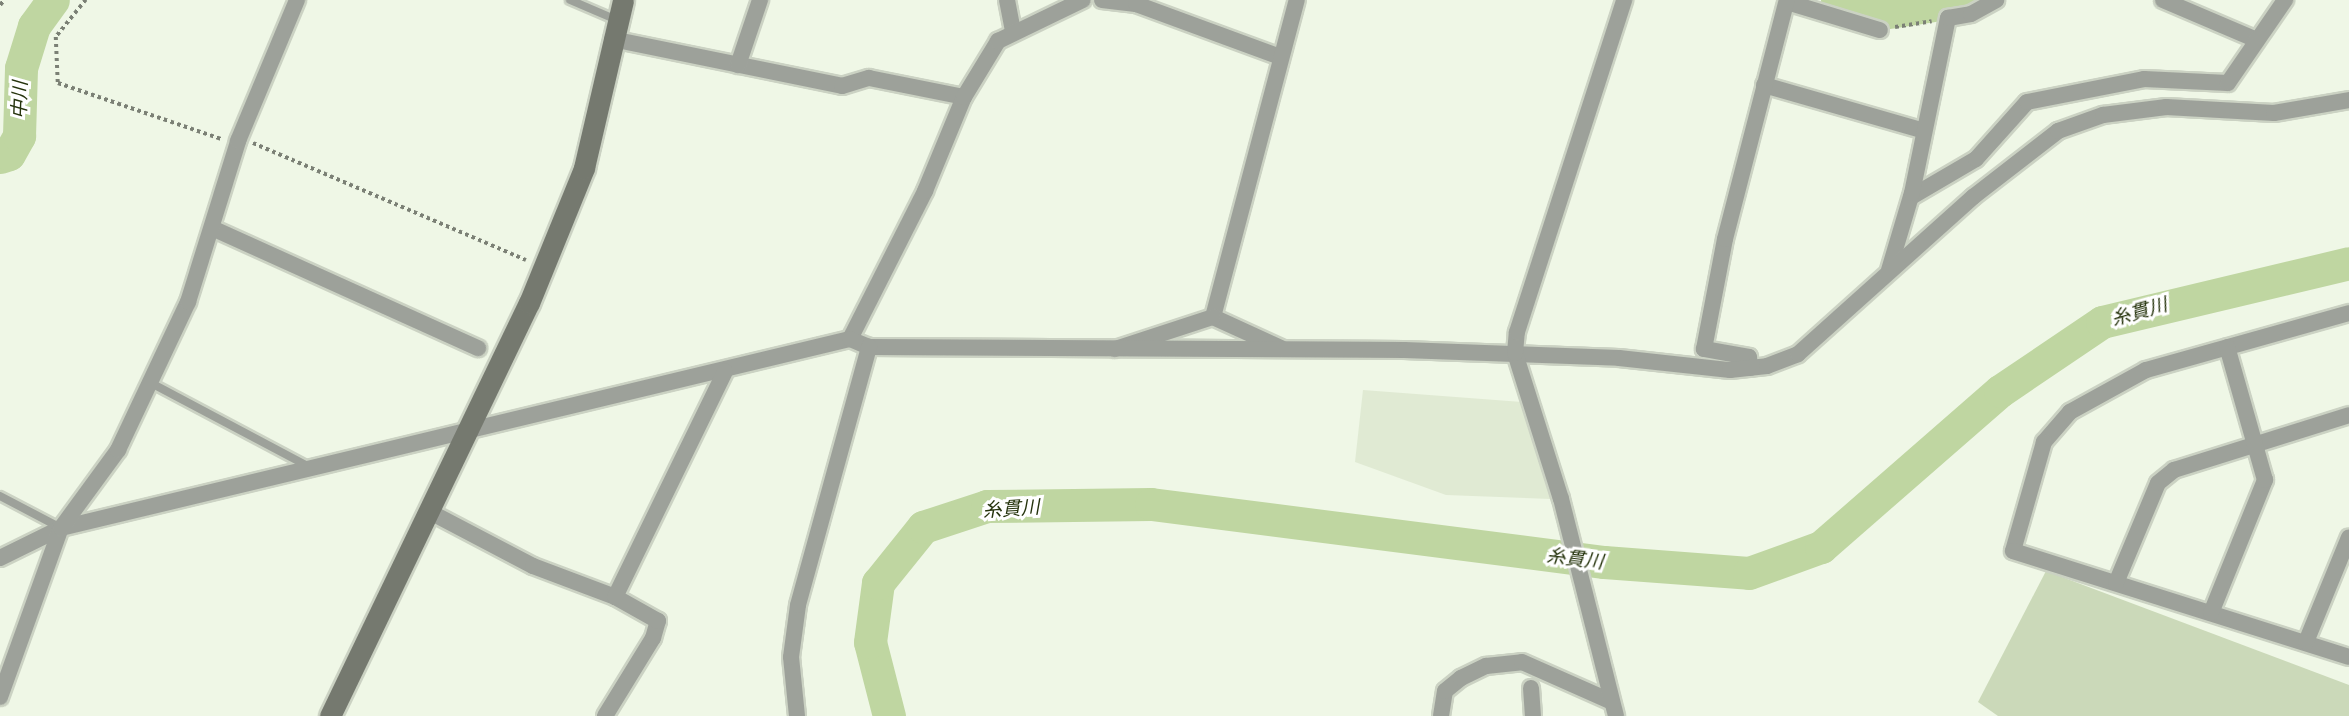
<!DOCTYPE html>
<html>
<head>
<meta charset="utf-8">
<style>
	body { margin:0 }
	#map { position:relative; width:2349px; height:716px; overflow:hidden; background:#eff7e6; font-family:"Titillium Web","Noto Sans JP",sans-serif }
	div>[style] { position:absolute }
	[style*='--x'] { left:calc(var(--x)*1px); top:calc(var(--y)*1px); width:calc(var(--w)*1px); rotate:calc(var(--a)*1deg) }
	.built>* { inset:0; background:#e0ead3 }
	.green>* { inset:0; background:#cbd9b9 }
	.river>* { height:33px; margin:-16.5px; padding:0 16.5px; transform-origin:16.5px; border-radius:16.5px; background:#bfd6a1 }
	.path>* { height:3.5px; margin-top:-1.75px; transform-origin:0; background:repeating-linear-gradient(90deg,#7b8075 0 3.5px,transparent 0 7px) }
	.roads { filter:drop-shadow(2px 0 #cbd2c3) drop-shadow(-2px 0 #cbd2c3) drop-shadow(0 2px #cbd2c3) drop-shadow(0 -2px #cbd2c3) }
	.lane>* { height:8px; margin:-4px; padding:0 4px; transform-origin:4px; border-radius:4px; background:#9da19a }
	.street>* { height:16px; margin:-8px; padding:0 8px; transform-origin:8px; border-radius:8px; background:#9da19a }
	.secondary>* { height:21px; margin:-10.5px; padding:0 10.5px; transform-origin:10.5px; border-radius:10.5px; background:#75796f }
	span { translate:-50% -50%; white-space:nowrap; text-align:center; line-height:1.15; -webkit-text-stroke:6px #fff; paint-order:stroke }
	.water-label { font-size:19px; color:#26340d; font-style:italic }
</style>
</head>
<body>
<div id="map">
	<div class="built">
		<i style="clip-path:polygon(1363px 390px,1522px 402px,1551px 499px,1446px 495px,1355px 462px)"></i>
	</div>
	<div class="green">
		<i style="clip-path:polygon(2046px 571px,2349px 685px,2349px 716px,1998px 716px,1978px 702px)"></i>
	</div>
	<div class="river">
		<i style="--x:1837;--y:0;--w:41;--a:19.7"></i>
		<i style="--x:1876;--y:14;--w:90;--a:-8.9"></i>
		<i style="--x:0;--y:157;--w:9;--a:-18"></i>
		<i style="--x:9;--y:154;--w:21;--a:-61"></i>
		<i style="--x:19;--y:136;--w:68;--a:-88.3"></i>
		<i style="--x:21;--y:68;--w:44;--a:-72.8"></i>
		<i style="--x:34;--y:26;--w:32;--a:-54"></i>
		<i style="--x:889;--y:716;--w:76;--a:-104.4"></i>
		<i style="--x:870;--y:642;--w:60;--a:-82.3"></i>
		<i style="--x:878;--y:583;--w:72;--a:-51.2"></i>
		<i style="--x:923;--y:527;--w:67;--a:-18.2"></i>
		<i style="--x:987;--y:506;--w:164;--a:-0.7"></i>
		<i style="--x:1151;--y:504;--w:457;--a:7.3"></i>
		<i style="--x:1604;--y:562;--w:145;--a:4.3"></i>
		<i style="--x:1749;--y:573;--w:77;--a:-19.9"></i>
		<i style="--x:1821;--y:547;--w:237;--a:-41.1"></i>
		<i style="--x:2000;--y:391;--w:123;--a:-34.1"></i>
		<i style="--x:2102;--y:322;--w:254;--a:-13.4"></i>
	</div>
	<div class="path">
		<i style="--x:86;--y:0;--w:48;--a:129"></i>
		<i style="--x:56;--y:37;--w:46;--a:87.5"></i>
		<i style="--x:58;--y:83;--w:173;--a:18.9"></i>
		<i style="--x:0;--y:5;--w:6;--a:-51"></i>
		<i style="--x:1895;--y:27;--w:37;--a:-9"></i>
		<i style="--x:253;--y:143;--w:297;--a:23.2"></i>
	</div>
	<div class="roads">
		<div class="lane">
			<i style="--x:570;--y:0;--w:51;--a:23.1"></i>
			<i style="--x:151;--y:383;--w:178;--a:27.9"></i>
			<i style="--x:0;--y:496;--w:67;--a:27.7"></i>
		</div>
		<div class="street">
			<i style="--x:1007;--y:0;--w:32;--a:79"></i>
			<i style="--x:1102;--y:0;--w:34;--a:7"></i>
			<i style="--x:1136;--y:4;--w:153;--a:20.2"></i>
			<i style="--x:2163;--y:0;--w:102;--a:23.1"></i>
			<i style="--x:1787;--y:2;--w:97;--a:16.8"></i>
			<i style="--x:612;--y:39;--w:235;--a:11.5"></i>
			<i style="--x:842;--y:86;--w:28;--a:-17"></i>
			<i style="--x:869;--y:78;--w:97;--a:11.3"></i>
			<i style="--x:738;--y:65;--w:69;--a:-71.3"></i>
			<i style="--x:1764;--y:85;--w:163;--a:16"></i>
			<i style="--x:1911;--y:197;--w:75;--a:-30.3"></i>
			<i style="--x:1976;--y:159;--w:76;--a:-48.2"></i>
			<i style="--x:2027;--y:102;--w:119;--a:-11.1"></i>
			<i style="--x:2144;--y:79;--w:84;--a:2.7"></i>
			<i style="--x:2228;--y:83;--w:101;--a:-55.5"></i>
			<i style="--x:212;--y:228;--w:292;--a:24.3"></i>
			<i style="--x:1889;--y:270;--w:80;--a:-73.4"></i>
			<i style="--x:1912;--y:193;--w:179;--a:-78.4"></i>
			<i style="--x:1948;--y:18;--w:23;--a:-10"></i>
			<i style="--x:1971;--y:14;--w:29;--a:-29"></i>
			<i style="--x:2349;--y:313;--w:211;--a:164.3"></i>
			<i style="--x:2146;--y:370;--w:87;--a:151.1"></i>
			<i style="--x:2070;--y:412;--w:40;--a:131"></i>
			<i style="--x:2044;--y:442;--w:113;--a:105.9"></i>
			<i style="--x:2013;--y:551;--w:352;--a:17.5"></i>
			<i style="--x:850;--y:339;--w:166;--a:-63.1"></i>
			<i style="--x:925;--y:191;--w:102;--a:-67.5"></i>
			<i style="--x:964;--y:97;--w:66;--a:-58.7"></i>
			<i style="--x:998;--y:41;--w:94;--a:-25.8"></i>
			<i style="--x:1281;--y:348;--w:75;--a:-155.5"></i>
			<i style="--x:1213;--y:317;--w:328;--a:-75.2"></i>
			<i style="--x:1115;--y:349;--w:103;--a:-18.1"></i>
			<i style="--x:1750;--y:368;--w:11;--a:-95"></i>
			<i style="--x:1749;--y:357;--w:46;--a:-169.9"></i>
			<i style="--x:1704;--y:349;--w:112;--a:-79.2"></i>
			<i style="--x:1725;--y:239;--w:247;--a:-75.5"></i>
			<i style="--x:430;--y:512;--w:116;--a:27.7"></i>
			<i style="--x:533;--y:566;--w:88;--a:20.7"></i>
			<i style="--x:0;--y:558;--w:68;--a:-26.2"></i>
			<i style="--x:61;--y:528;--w:811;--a:-13.47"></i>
			<i style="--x:850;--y:339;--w:21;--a:23"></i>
			<i style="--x:869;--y:347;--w:535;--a:0.32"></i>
			<i style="--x:1404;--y:350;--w:215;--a:2.1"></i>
			<i style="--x:1619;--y:358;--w:112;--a:6.2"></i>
			<i style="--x:1730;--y:370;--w:37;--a:-6"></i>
			<i style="--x:1767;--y:366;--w:33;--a:-21"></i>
			<i style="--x:1798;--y:354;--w:235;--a:-41.9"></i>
			<i style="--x:1973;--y:197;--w:108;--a:-37.8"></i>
			<i style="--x:2058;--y:131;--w:48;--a:-19.6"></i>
			<i style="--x:2103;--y:115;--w:64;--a:-7.2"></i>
			<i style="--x:2166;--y:107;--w:108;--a:3.2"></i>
			<i style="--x:2274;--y:113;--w:76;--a:-9.8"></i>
			<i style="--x:2116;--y:583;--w:108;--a:-67.2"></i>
			<i style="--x:2158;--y:483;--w:21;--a:-39"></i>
			<i style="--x:2174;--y:470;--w:183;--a:-17.4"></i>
			<i style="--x:2211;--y:613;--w:144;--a:-67.9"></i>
			<i style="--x:2265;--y:480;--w:138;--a:-105.9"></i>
			<i style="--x:2306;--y:642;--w:113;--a:-67.7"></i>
			<i style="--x:1531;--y:688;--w:28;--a:86"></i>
			<i style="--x:0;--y:697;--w:180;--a:-70.2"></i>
			<i style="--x:61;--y:528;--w:97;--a:-53.8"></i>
			<i style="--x:118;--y:450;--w:164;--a:-64.7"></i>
			<i style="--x:188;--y:302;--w:169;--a:-72.7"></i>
			<i style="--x:238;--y:141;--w:153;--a:-67.3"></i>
			<i style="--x:605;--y:716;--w:92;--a:-58.4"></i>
			<i style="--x:653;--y:638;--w:18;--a:-74"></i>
			<i style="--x:658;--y:621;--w:49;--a:-150.8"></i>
			<i style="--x:615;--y:597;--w:251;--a:-64"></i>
			<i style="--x:797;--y:716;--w:59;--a:-95.8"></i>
			<i style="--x:791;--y:657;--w:52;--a:-82.3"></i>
			<i style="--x:798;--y:605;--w:268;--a:-74.6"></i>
			<i style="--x:1441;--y:716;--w:25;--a:-81"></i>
			<i style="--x:1445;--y:691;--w:21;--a:-39"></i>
			<i style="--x:1461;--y:678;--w:28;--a:-26"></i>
			<i style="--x:1486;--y:666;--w:36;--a:-6"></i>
			<i style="--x:1522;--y:662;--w:96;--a:23.9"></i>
			<i style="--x:1616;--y:716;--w:224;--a:-104.2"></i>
			<i style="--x:1561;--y:499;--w:153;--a:-107.5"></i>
			<i style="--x:1515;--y:353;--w:21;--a:-85"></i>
			<i style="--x:1517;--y:332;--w:349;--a:-72.1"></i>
		</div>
		<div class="secondary">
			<i style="--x:330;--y:716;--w:458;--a:-64.3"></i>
			<i style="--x:529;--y:303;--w:146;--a:-67.8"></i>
			<i style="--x:584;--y:168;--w:172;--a:-76.9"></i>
		</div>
	</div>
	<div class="water-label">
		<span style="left:19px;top:100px;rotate:-88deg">中川</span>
		<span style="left:2139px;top:311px;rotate:-16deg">糸貫川</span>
		<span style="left:1011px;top:508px;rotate:-4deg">糸貫川</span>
		<span style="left:1575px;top:558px;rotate:7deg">糸貫川</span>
	</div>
</div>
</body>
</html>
